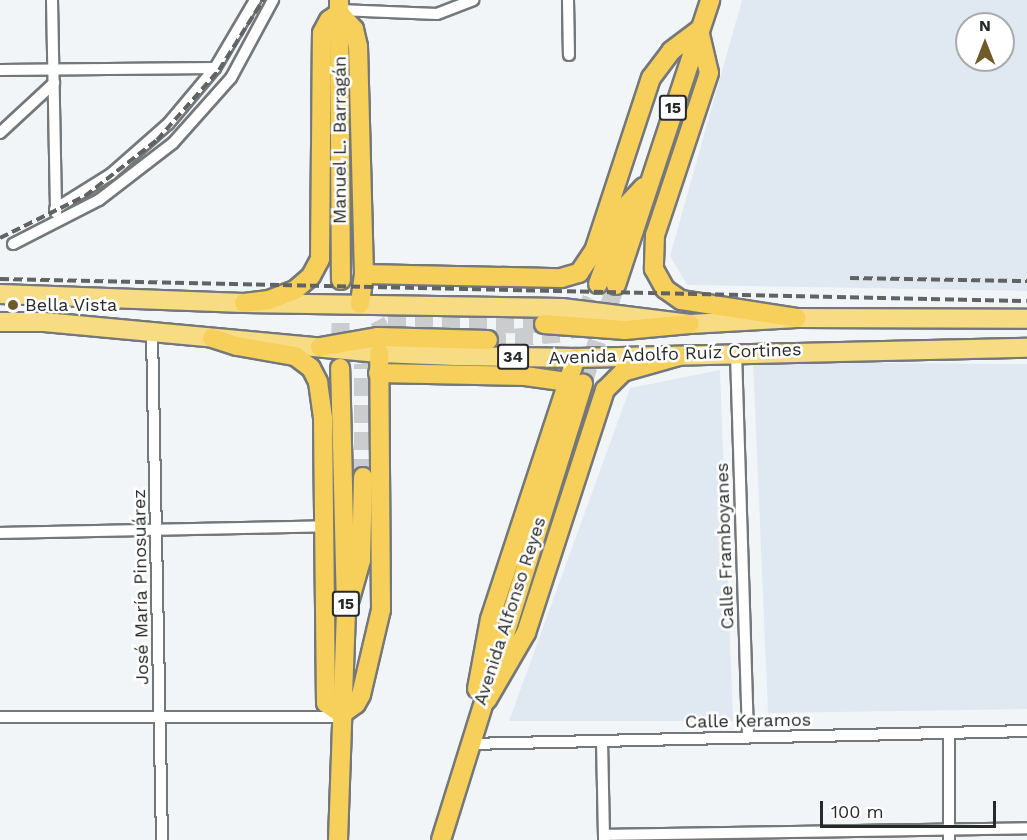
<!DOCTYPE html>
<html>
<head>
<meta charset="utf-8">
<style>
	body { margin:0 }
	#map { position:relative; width:1027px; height:840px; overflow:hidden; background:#f2f5f7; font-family:"Work Sans",sans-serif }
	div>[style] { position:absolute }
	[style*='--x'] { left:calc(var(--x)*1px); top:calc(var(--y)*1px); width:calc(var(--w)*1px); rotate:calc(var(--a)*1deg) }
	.built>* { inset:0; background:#e0e9f1 }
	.trunk-tunnel>* { height:18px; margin-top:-9px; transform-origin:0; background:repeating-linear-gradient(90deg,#caccce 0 18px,transparent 0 27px) }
	.roads { filter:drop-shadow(2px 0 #75787a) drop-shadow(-2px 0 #75787a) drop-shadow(0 2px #75787a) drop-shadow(0 -2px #75787a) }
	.minor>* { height:10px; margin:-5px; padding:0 5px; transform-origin:5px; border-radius:5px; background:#fff }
	.primary>* { height:18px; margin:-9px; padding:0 9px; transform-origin:9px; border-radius:9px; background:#f8dc83 }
	.trunk>* { height:18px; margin:-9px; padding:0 9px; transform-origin:9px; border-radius:9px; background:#f6d05a }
	.rail>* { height:4px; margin-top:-2px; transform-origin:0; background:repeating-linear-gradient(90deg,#616363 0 9px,transparent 0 13.5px) }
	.dots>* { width:16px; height:16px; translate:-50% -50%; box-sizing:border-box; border:3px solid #fff; border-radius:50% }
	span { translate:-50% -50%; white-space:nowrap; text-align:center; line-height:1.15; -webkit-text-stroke:5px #fff; paint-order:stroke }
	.shield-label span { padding:2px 4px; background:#fff; border:2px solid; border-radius:4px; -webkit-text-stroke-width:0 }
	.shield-label { font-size:16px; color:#282a2a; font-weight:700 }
	.street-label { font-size:18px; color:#282a2a }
	.poi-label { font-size:18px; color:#282a2a }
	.left { translate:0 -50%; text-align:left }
	.north { position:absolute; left:955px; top:12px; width:60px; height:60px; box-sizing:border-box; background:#fff; border:2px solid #a9aaaa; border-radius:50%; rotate:0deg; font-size:16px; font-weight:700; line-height:24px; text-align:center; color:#282a2a }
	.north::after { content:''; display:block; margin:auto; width:21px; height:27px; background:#6e5b29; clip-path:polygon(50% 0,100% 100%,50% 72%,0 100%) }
	.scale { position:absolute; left:820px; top:801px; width:176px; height:27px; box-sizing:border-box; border:3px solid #282a2a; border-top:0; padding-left:8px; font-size:18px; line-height:21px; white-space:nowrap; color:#282a2a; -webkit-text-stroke:4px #fff; paint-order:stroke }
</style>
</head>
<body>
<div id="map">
	<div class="built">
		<i style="clip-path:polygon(evenodd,742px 0,1027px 0,1027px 291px,687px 285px,670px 256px,742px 0,967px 24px,1003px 24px,1003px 60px,967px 60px,967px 24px)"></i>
		<i style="clip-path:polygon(753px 362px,1027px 364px,1027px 709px,768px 713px)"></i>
		<i style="clip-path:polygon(720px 370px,733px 721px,509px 721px,630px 388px)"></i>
	</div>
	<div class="trunk-tunnel">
		<i style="--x:488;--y:340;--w:78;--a:-5.1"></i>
		<i style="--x:566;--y:333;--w:25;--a:-45"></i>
		<i style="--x:584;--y:315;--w:34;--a:-66"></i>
		<i style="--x:340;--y:368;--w:88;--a:-89.3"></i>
		<i style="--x:583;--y:384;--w:104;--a:-71.6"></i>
		<i style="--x:363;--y:477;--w:113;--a:-90"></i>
		<i style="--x:363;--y:364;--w:25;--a:-76"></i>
		<i style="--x:369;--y:340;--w:10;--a:-53"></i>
		<i style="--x:375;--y:332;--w:15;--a:-28"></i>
		<i style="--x:388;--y:325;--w:156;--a:-0.4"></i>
	</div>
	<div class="roads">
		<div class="minor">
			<i style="--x:52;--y:0;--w:213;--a:88.9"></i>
			<i style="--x:568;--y:0;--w:55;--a:89"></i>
			<i style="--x:339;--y:10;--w:98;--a:2.3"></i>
			<i style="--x:437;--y:14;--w:39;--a:-21"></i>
			<i style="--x:0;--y:70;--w:215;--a:-0.5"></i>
			<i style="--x:0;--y:133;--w:74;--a:-42.8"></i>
			<i style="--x:55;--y:209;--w:66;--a:-32"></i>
			<i style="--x:111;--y:174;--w:76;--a:-41.3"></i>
			<i style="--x:168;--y:124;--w:73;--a:-50"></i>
			<i style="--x:215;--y:68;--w:79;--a:-59.5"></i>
			<i style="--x:13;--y:244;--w:97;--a:-27.1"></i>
			<i style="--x:99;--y:200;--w:93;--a:-37.6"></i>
			<i style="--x:173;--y:143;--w:87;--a:-48.3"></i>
			<i style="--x:231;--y:78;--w:89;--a:-61.7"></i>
			<i style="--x:152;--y:333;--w:507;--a:88.87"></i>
			<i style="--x:736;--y:353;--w:384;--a:88.2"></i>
			<i style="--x:0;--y:533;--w:323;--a:-1.2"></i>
			<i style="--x:0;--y:717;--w:342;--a:0"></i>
			<i style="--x:949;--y:733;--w:107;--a:90"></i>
			<i style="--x:602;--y:741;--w:99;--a:88.8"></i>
			<i style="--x:469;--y:744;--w:558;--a:-1.33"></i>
			<i style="--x:604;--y:835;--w:423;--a:-0.9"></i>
		</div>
		<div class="primary">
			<i style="--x:0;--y:294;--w:244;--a:2.1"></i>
			<i style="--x:244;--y:303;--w:318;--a:0.9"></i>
			<i style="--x:562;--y:308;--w:129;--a:7.1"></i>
			<i style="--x:690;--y:324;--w:107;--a:-3.2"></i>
			<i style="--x:797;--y:318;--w:230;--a:0.2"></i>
			<i style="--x:0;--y:322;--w:44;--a:0"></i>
			<i style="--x:44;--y:322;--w:336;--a:5.3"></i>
			<i style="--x:379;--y:353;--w:77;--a:2.2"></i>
			<i style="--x:456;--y:356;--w:120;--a:1"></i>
			<i style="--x:576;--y:358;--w:451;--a:-1.3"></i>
		</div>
		<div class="trunk">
			<i style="--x:339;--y:0;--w:280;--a:89.6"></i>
			<i style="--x:699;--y:30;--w:44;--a:76.9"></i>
			<i style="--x:709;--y:73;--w:171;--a:108.4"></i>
			<i style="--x:655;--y:235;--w:34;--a:92"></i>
			<i style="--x:654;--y:269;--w:23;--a:61"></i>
			<i style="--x:665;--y:289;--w:19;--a:35"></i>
			<i style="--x:681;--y:300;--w:117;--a:8.8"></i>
			<i style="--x:364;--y:274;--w:197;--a:1.2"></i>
			<i style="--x:561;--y:278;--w:19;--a:-16"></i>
			<i style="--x:579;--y:273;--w:27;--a:-56"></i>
			<i style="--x:594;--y:251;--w:182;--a:-71.8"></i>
			<i style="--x:651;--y:78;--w:34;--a:-53"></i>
			<i style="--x:671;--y:51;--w:35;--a:-37"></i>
			<i style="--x:598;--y:284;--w:83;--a:-70.3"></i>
			<i style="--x:626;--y:206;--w:26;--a:-47"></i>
			<i style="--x:616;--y:285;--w:300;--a:-71.7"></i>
			<i style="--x:244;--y:303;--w:25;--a:-7"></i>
			<i style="--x:269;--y:300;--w:28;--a:-21"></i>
			<i style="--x:295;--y:290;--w:21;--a:-41"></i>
			<i style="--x:311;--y:276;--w:19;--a:-62"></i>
			<i style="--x:320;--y:259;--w:226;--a:-89.5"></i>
			<i style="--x:322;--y:33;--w:15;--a:-62"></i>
			<i style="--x:329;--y:20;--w:12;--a:-35"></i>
			<i style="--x:339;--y:13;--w:22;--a:47"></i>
			<i style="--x:354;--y:29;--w:17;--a:77"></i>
			<i style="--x:358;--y:46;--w:228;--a:88.5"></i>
			<i style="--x:364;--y:274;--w:30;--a:98"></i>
			<i style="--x:544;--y:324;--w:81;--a:4.2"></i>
			<i style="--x:625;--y:330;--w:65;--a:-5.3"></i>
			<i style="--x:212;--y:338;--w:26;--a:18"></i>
			<i style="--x:237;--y:346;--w:59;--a:9.8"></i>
			<i style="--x:295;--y:356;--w:20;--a:37"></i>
			<i style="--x:311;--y:368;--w:16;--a:63"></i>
			<i style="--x:318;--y:382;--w:36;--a:82"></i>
			<i style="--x:323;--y:418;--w:285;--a:89.4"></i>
			<i style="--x:326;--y:703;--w:19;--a:35"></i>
			<i style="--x:342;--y:714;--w:17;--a:-36"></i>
			<i style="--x:356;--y:704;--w:10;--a:-61"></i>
			<i style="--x:361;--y:695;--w:87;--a:-76.8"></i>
			<i style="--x:381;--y:610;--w:257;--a:-90.4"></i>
			<i style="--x:320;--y:347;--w:59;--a:-9.8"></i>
			<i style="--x:378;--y:337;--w:110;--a:1.6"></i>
			<i style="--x:378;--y:373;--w:147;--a:1.2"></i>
			<i style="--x:525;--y:376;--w:42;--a:8.1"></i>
			<i style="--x:350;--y:599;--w:41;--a:-74.2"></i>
			<i style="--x:361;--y:560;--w:83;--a:-88.6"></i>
			<i style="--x:477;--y:689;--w:71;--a:-79.5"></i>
			<i style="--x:490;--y:619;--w:275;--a:-71.8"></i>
			<i style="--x:487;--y:700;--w:78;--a:-59.8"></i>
			<i style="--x:526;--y:633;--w:256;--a:-72"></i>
			<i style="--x:605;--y:390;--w:25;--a:-45"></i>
			<i style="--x:623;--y:372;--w:58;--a:-15.9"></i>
			<i style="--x:338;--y:840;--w:232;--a:-88"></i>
			<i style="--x:346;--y:608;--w:240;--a:-91.4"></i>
			<i style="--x:441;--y:840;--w:478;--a:-72.7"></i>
		</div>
	</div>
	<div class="rail">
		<i style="--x:0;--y:238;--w:95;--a:-26.3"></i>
		<i style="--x:85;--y:196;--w:91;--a:-37.9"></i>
		<i style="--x:157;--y:140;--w:94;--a:-48.5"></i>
		<i style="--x:219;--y:70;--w:83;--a:-57.8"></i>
		<i style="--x:850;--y:278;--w:177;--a:1"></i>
		<i style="--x:0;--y:279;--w:1027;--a:1.23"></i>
	</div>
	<div class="dots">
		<i style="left:13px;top:305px;background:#6e5b29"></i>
	</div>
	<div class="shield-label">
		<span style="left:673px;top:108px">15</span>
		<span style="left:513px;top:357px">34</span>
		<span style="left:346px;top:604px">15</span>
	</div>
	<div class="street-label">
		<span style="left:340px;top:140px;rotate:-90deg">Manuel L. Barragán</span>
		<span style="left:675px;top:354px;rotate:-2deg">Avenida Adolfo Ruíz Cortines</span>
		<span style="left:725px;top:546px;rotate:-92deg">Calle Framboyanes</span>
		<span style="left:141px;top:587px;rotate:-91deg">José María Pinosuárez</span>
		<span style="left:510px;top:611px;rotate:-72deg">Avenida Alfonso Reyes</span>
		<span style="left:748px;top:721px;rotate:-1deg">Calle Keramos</span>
	</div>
	<div class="poi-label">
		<span class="left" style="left:25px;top:305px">Bella Vista</span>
	</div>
	<div class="north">N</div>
	<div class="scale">100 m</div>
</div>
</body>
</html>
